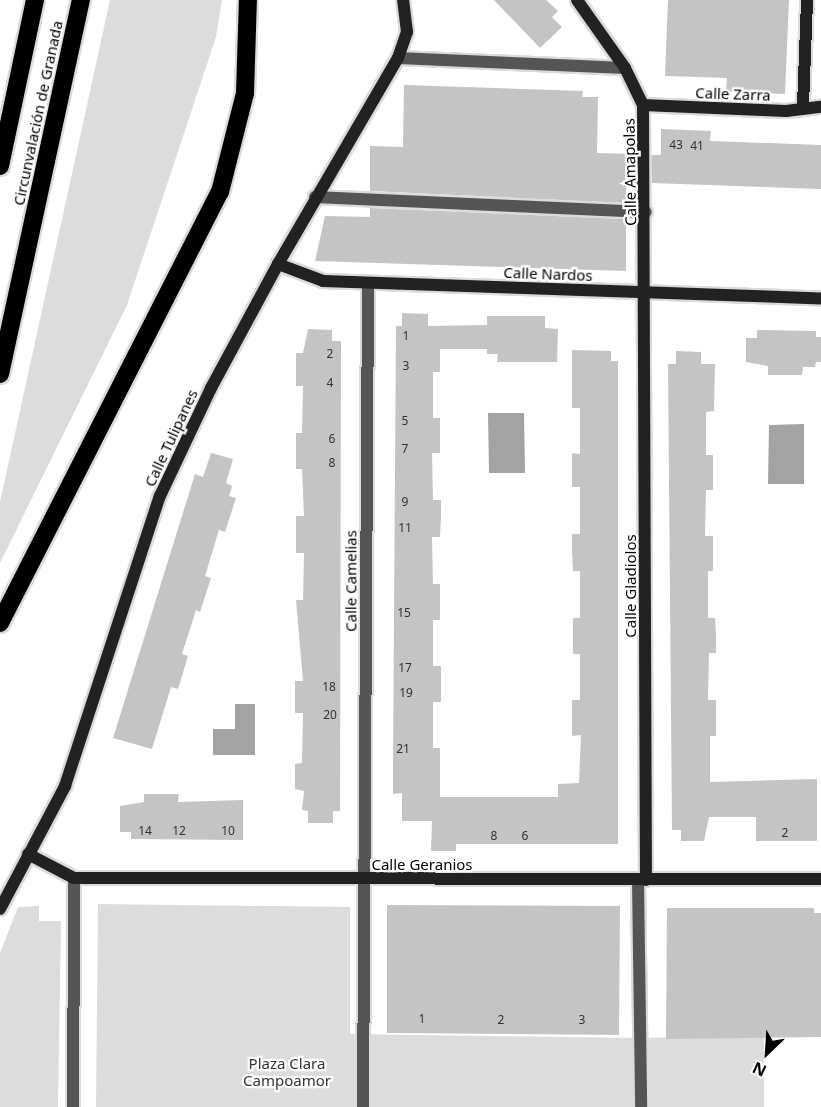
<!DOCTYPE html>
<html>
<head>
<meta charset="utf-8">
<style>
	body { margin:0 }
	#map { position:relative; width:821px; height:1107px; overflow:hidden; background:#fff; font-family:"Noto Sans",sans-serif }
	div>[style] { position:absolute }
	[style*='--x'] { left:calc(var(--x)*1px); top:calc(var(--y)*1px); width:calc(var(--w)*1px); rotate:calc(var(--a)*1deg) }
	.green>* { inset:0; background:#dcdcdc }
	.water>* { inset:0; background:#a3a3a3 }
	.building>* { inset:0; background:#c4c4c4 }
	.roads { filter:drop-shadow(2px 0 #dbdbdb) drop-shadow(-2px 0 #dbdbdb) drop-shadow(0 2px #dbdbdb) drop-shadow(0 -2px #dbdbdb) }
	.street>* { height:12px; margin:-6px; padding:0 6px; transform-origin:6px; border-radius:6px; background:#555 }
	.secondary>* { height:12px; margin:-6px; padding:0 6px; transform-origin:6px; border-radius:6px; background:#222 }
	.highway>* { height:18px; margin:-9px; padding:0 9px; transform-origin:9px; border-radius:9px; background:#000 }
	span { translate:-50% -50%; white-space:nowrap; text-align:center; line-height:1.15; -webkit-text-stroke:4.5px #fff; paint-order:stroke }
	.number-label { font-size:12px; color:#313131 }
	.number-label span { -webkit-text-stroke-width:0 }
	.street-label { font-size:15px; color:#000 }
	.park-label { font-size:15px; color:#333 }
	.north { position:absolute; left:737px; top:1023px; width:60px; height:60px; -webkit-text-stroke:4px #fff; paint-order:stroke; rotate:205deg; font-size:16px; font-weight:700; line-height:24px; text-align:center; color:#000 }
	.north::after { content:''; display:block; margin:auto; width:21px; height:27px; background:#000; clip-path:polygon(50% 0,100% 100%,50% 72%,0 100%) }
</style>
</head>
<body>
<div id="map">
	<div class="green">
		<i style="clip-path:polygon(110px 0,222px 0,216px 37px,127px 305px,0 563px,0 502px)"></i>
		<i style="clip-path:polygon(98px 904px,350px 907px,350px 1034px,640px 1038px,764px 1035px,764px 1107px,96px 1107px)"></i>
		<i style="clip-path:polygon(39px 906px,39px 921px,61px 921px,58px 1107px,0 1107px,0 953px,18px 907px)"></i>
	</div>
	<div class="water">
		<i style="clip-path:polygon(488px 413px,524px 413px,525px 473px,489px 473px)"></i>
		<i style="clip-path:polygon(804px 424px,804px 484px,768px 484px,769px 425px)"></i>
		<i style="clip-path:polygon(235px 704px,255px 704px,255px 755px,213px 755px,213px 729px,235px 729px)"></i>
	</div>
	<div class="building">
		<i style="clip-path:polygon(494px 0,546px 0,558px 11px,552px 17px,562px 27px,540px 48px)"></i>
		<i style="clip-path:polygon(668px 0,789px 0,785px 94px,726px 92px,727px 78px,665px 76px)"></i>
		<i style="clip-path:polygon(404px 85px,583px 91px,582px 97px,598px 97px,597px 153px,635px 154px,635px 182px,626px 184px,626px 203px,370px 191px,370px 146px,403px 147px)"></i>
		<i style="clip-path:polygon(661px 129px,711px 131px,710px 141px,821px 145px,821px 189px,652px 183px,651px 155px,661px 155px)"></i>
		<i style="clip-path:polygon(370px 208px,626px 219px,626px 271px,315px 261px,325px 216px,370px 217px)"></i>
		<i style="clip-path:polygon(402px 313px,428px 314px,428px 326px,487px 325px,487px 316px,545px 316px,545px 328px,558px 329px,557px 362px,497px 362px,498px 354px,487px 354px,487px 349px,440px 349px,440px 372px,433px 372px,433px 418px,440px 418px,440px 453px,432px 453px,433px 500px,441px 500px,441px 517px,440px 537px,432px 537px,433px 584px,440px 584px,440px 620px,433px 620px,433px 666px,441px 666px,441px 702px,433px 702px,433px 748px,440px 748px,440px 797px,558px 797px,558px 784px,579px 783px,581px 735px,572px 736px,572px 700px,580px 700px,580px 654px,573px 654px,573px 618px,580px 618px,580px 571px,573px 571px,572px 552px,572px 534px,580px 534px,580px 487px,572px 487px,572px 453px,580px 454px,580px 408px,572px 408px,572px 350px,611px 351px,611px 361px,618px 361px,618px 844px,456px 844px,456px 851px,431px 851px,432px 821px,402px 821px,402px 793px,393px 794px,393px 765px,396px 326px,402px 326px)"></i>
		<i style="clip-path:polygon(308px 329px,332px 330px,332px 341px,341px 341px,340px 811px,333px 811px,333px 823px,308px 823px,308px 811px,302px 810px,304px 791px,295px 789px,295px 764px,302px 763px,303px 713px,295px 713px,295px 681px,303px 681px,296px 600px,303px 600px,304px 553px,296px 553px,296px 516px,304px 516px,302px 469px,296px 469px,296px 433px,302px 433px,303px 386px,296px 386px,296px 353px,303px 353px)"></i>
		<i style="clip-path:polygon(757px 330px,816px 331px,816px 337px,821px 337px,821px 362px,816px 362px,815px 367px,803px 367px,802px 375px,768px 375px,768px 366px,746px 362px,746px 338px,757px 338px)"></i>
		<i style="clip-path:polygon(676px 351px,701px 352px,701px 364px,715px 364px,714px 411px,706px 412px,706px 455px,713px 455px,713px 490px,706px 490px,705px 536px,713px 536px,713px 571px,708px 571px,708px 618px,715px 618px,716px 635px,716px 653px,709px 653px,708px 700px,716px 700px,716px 736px,710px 736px,710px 782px,817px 779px,817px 841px,756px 841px,756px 817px,709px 817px,704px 841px,681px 841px,681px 830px,672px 830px,668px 364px,676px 364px)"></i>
		<i style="clip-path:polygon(211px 453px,233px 459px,226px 483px,232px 486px,229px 496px,236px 498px,225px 532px,219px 530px,205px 576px,211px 578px,200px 612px,196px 610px,182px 654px,188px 656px,178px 689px,171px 687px,152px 749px,113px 738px,195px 474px,203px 477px)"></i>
		<i style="clip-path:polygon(144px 794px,179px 794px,178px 802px,243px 800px,243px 840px,131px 839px,131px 832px,120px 832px,120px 806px,144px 802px)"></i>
		<i style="clip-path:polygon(387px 905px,620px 906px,619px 1035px,387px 1033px)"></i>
		<i style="clip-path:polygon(667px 908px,814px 908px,814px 913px,821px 913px,821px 1037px,666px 1039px)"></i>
	</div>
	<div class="roads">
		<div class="street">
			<i style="--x:398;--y:58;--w:227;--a:2.5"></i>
			<i style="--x:315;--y:197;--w:331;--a:2.6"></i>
			<i style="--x:638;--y:880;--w:227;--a:89.2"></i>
			<i style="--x:73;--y:1107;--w:229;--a:-89.7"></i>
			<i style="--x:363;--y:1107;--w:824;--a:-89.65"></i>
		</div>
		<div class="secondary">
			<i style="--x:577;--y:0;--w:83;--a:54.8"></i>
			<i style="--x:625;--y:68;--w:41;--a:64.1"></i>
			<i style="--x:643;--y:105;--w:775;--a:89.78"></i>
			<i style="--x:643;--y:105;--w:143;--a:2.4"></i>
			<i style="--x:786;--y:111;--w:35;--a:-7"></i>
			<i style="--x:803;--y:106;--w:106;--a:-87.8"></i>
			<i style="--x:278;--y:264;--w:48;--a:20.7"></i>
			<i style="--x:323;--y:281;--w:498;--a:2"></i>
			<i style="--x:28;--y:854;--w:52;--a:27.6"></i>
			<i style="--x:74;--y:878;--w:747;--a:0.08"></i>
			<i style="--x:0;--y:909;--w:139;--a:-62.1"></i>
			<i style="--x:65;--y:786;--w:305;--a:-71.9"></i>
			<i style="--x:160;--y:496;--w:119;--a:-64.7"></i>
			<i style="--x:211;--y:388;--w:141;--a:-61.6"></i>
			<i style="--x:278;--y:264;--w:238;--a:-59.8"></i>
			<i style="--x:398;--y:58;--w:28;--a:-71"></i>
			<i style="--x:407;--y:32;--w:32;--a:-97"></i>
		</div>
		<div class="highway">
			<i style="--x:0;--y:166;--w:170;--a:-78.1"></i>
			<i style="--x:0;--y:374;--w:383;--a:-77.8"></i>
			<i style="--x:0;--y:623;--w:484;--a:-63"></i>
			<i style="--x:220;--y:192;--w:102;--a:-75.8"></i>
			<i style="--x:245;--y:93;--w:93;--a:-88.2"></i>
		</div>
	</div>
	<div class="number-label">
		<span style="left:676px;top:145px">43</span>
		<span style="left:697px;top:146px">41</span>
		<span style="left:406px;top:336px">1</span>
		<span style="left:330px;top:354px">2</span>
		<span style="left:406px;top:366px">3</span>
		<span style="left:330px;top:383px">4</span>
		<span style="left:405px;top:421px">5</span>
		<span style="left:332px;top:439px">6</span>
		<span style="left:405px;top:449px">7</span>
		<span style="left:332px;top:463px">8</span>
		<span style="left:405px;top:502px">9</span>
		<span style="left:405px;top:528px">11</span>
		<span style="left:404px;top:613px">15</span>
		<span style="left:405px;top:668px">17</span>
		<span style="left:329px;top:687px">18</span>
		<span style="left:406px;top:693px">19</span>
		<span style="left:330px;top:715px">20</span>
		<span style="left:403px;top:749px">21</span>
		<span style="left:145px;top:831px">14</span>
		<span style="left:179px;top:831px">12</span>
		<span style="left:228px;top:831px">10</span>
		<span style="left:785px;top:833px">2</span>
		<span style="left:494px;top:836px">8</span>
		<span style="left:525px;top:836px">6</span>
		<span style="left:422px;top:1019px">1</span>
		<span style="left:501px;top:1020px">2</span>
		<span style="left:582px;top:1020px">3</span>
	</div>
	<div class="street-label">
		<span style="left:733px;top:94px;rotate:2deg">Calle Zarra</span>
		<span style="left:38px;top:113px;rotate:-78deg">Circunvalación de Granada</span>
		<span style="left:630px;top:172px;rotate:-91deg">Calle Amapolas</span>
		<span style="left:548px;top:274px;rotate:2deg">Calle Nardos</span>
		<span style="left:171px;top:438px;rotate:-65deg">Calle Tulipanes</span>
		<span style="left:351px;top:581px;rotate:-90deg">Calle Camelias</span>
		<span style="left:631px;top:586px;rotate:-90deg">Calle Gladiolos</span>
		<span style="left:422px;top:865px">Calle Geranios</span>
	</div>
	<div class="park-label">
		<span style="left:287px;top:1072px">Plaza Clara<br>Campoamor</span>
	</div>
	<div class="north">N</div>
</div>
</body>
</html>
